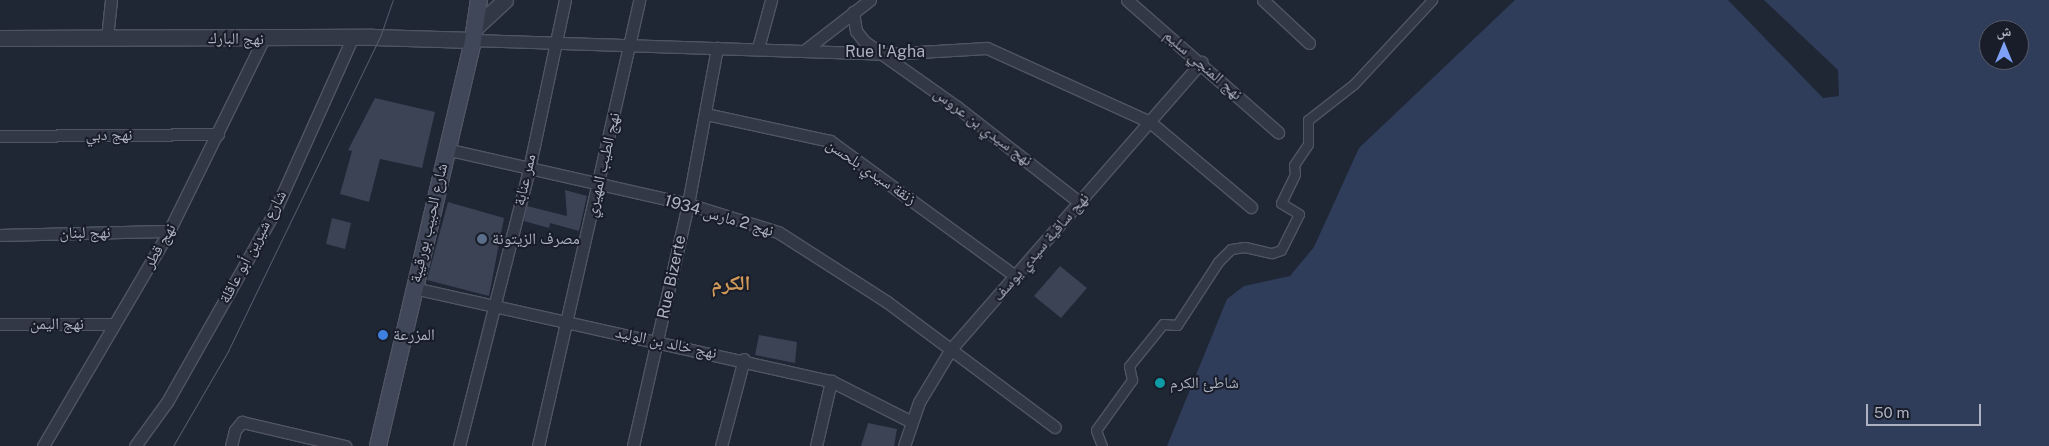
<!DOCTYPE html>
<html>
<head>
<meta charset="utf-8">
<style>
	body { margin:0 }
	#map { position:relative; width:2049px; height:446px; overflow:hidden; background:#1f2634; font-family:"Public Sans","Noto Naskh Arabic",sans-serif }
	div>[style] { position:absolute }
	[style*='--x'] { left:calc(var(--x)*1px); top:calc(var(--y)*1px); width:calc(var(--w)*1px); rotate:calc(var(--a)*1deg) }
	.water>* { inset:0; background:#303d5a }
	.building>* { inset:0; background:#3b4355 }
	.roads { filter:drop-shadow(1px 0 #505563) drop-shadow(-1px 0 #505563) drop-shadow(0 1px #505563) drop-shadow(0 -1px #505563) }
	.pedestrian>* { height:9px; margin:-4.5px; padding:0 4.5px; transform-origin:4.5px; border-radius:4.5px; background:#323845 }
	.minor>* { height:11px; margin:-5.5px; padding:0 5.5px; transform-origin:5.5px; border-radius:5.5px; background:#323845 }
	.tertiary>* { height:15px; margin:-7.5px; padding:0 7.5px; transform-origin:7.5px; border-radius:7.5px; background:#323845 }
	.secondary>* { height:16px; margin:-8px; padding:0 8px; transform-origin:8px; border-radius:8px; background:#404758 }
	.tram>* { height:1px; margin:-0.5px; padding:0 0.5px; transform-origin:0.5px; border-radius:0.5px; background:#545b6c }
	.dots>* { width:14px; height:14px; translate:-50% -50%; box-sizing:border-box; border:2px solid #181d29; border-radius:50% }
	span { translate:-50% -50%; white-space:nowrap; text-align:center; line-height:1.15; -webkit-text-stroke:4px #181d29; paint-order:stroke }
	.street-label { font-size:16px; color:#acb2c2 }
	.poi-label { font-size:16px; color:#acb2c2 }
	.left { translate:0 -50%; text-align:left }
	.district-label { font-size:21px; color:#d09959; font-weight:700 }
	.north { position:absolute; left:1979px; top:20px; width:50px; height:50px; box-sizing:border-box; background:#181d29; border:1px solid #535966; border-radius:50%; rotate:0deg; font-size:14px; font-weight:700; line-height:20px; text-align:center; color:#acb2c2 }
	.north::after { content:''; display:block; margin:auto; width:18px; height:22px; background:#7ea0f5; clip-path:polygon(50% 0,100% 100%,50% 72%,0 100%) }
	.scale { position:absolute; left:1866px; top:404px; width:115px; height:22px; box-sizing:border-box; border:2px solid #acb2c2; border-top:0; padding-left:6px; font-size:15px; line-height:18px; white-space:nowrap; color:#acb2c2; -webkit-text-stroke:4px #181d29; paint-order:stroke }
</style>
</head>
<body>
<div id="map">
	<div class="water">
		<i style="clip-path:polygon(evenodd,1515px 0,1728px 0,1823px 98px,1839px 96px,1838px 70px,1764px 0,2049px 0,2049px 446px,1167px 446px,1227px 299px,1244px 286px,1290px 276px,1314px 247px,1359px 148px,1515px 0,1989px 30px,2019px 30px,2019px 60px,1989px 60px,1989px 30px)"></i>
	</div>
	<div class="building">
		<i style="clip-path:polygon(375px 98px,435px 112px,422px 168px,380px 159px,369px 202px,340px 194px,352px 151px,348px 150px)"></i>
		<i style="clip-path:polygon(565px 190px,587px 196px,579px 231px,550px 223px,549px 228px,524px 221px,527px 206px,567px 216px)"></i>
		<i style="clip-path:polygon(448px 202px,504px 218px,489px 296px,427px 280px)"></i>
		<i style="clip-path:polygon(332px 218px,351px 223px,345px 249px,326px 244px)"></i>
		<i style="clip-path:polygon(1060px 266px,1087px 288px,1061px 318px,1034px 296px)"></i>
		<i style="clip-path:polygon(759px 335px,797px 342px,795px 363px,755px 355px)"></i>
		<i style="clip-path:polygon(868px 423px,897px 429px,894px 446px,861px 446px)"></i>
	</div>
	<div class="roads">
		<div class="pedestrian">
			<i style="--x:1102;--y:446;--w:17;--a:-111"></i>
			<i style="--x:1096;--y:430;--w:62;--a:-54.2"></i>
			<i style="--x:1132;--y:380;--w:14;--a:-102"></i>
			<i style="--x:1129;--y:366;--w:54;--a:-51"></i>
			<i style="--x:1163;--y:324;--w:14;--a:4"></i>
			<i style="--x:1177;--y:325;--w:75;--a:-56.9"></i>
			<i style="--x:1218;--y:262;--w:18;--a:-45"></i>
			<i style="--x:1231;--y:249;--w:14;--a:-8"></i>
			<i style="--x:1245;--y:247;--w:28;--a:13"></i>
			<i style="--x:1272;--y:253;--w:9;--a:-18"></i>
			<i style="--x:1281;--y:250;--w:40;--a:-63.4"></i>
			<i style="--x:1299;--y:214;--w:21;--a:-149"></i>
			<i style="--x:1281;--y:203;--w:32;--a:-64"></i>
			<i style="--x:1295;--y:174;--w:9;--a:-96"></i>
			<i style="--x:1294;--y:165;--w:25;--a:-56"></i>
			<i style="--x:1308;--y:144;--w:24;--a:-90"></i>
			<i style="--x:1308;--y:120;--w:58;--a:-38"></i>
			<i style="--x:1354;--y:84;--w:115;--a:-47.1"></i>
		</div>
		<div class="minor">
			<i style="--x:1127;--y:0;--w:201;--a:41.2"></i>
			<i style="--x:1263;--y:0;--w:63;--a:43.1"></i>
			<i style="--x:853;--y:12;--w:19;--a:81"></i>
			<i style="--x:856;--y:31;--w:14;--a:51"></i>
			<i style="--x:865;--y:42;--w:113;--a:35.2"></i>
			<i style="--x:957;--y:107;--w:155;--a:37.9"></i>
			<i style="--x:107;--y:38;--w:38;--a:-84"></i>
			<i style="--x:473;--y:40;--w:412;--a:1.9"></i>
			<i style="--x:885;--y:54;--w:102;--a:-3.4"></i>
			<i style="--x:987;--y:48;--w:179;--a:24.4"></i>
			<i style="--x:1150;--y:122;--w:132;--a:40.1"></i>
			<i style="--x:758;--y:48;--w:50;--a:-74.8"></i>
			<i style="--x:805;--y:50;--w:82;--a:-37.6"></i>
			<i style="--x:706;--y:114;--w:127;--a:12.3"></i>
			<i style="--x:830;--y:141;--w:229;--a:36.1"></i>
			<i style="--x:0;--y:136;--w:218;--a:-0.5"></i>
			<i style="--x:446;--y:149;--w:248;--a:12.8"></i>
			<i style="--x:688;--y:204;--w:94;--a:17.3"></i>
			<i style="--x:778;--y:232;--w:130;--a:32.7"></i>
			<i style="--x:887;--y:302;--w:209;--a:36.7"></i>
			<i style="--x:0;--y:235;--w:169;--a:-1.4"></i>
			<i style="--x:414;--y:288;--w:427;--a:12.6"></i>
			<i style="--x:831;--y:381;--w:89;--a:26.9"></i>
			<i style="--x:0;--y:324;--w:113;--a:0"></i>
			<i style="--x:43;--y:446;--w:249;--a:-59.6"></i>
			<i style="--x:169;--y:231;--w:213;--a:-63.8"></i>
			<i style="--x:135;--y:446;--w:54;--a:-54"></i>
			<i style="--x:167;--y:402;--w:215;--a:-60.5"></i>
			<i style="--x:273;--y:215;--w:194;--a:-65.9"></i>
			<i style="--x:231;--y:446;--w:16;--a:-76"></i>
			<i style="--x:235;--y:430;--w:11;--a:-49"></i>
			<i style="--x:242;--y:422;--w:106;--a:13.1"></i>
			<i style="--x:459;--y:446;--w:286;--a:-75.8"></i>
			<i style="--x:529;--y:169;--w:173;--a:-78"></i>
			<i style="--x:538;--y:446;--w:457;--a:-77.2"></i>
			<i style="--x:633;--y:446;--w:248;--a:-77.2"></i>
			<i style="--x:688;--y:204;--w:159;--a:-79.5"></i>
			<i style="--x:721;--y:446;--w:90;--a:-75.2"></i>
			<i style="--x:816;--y:446;--w:67;--a:-77"></i>
			<i style="--x:904;--y:446;--w:46;--a:-71.2"></i>
			<i style="--x:919;--y:402;--w:62;--a:-58.9"></i>
			<i style="--x:951;--y:349;--w:381;--a:-48.9"></i>
		</div>
		<div class="tertiary">
			<i style="--x:475;--y:28;--w:41;--a:-43"></i>
			<i style="--x:0;--y:38;--w:373;--a:-0.2"></i>
			<i style="--x:373;--y:37;--w:100;--a:1.7"></i>
		</div>
		<div class="secondary">
			<i style="--x:378;--y:446;--w:417;--a:-76.8"></i>
			<i style="--x:473;--y:40;--w:40;--a:-81.5"></i>
		</div>
	</div>
	<div class="tram">
		<i style="--x:173;--y:446;--w:110;--a:-59.9"></i>
		<i style="--x:228;--y:351;--w:349;--a:-64.2"></i>
		<i style="--x:380;--y:37;--w:39;--a:-71"></i>
	</div>
	<div class="dots">
		<i style="left:482px;top:239px;background:#5c6f8a"></i>
		<i style="left:383px;top:335px;background:#3f7fe0"></i>
		<i style="left:1160px;top:383px;background:#0f9aa8"></i>
	</div>
	<div class="street-label">
		<span style="left:236px;top:39px;rotate:1deg">نهج البارك</span>
		<span style="left:885px;top:52px">Rue l'Agha</span>
		<span style="left:1203px;top:65px;rotate:41deg">نهج المنجي سليم</span>
		<span style="left:983px;top:127px;rotate:37deg">نهج سيدي بن عروس</span>
		<span style="left:109px;top:135px">نهج دبي</span>
		<span style="left:603px;top:165px;rotate:-77deg">نهج الطيب المهيري</span>
		<span style="left:871px;top:172px;rotate:34deg">زنقة سيدي بلحسن</span>
		<span style="left:525px;top:180px;rotate:-77deg">ممر عنابة</span>
		<span style="left:719px;top:216px;rotate:16deg">نهج 2 مارس 1934</span>
		<span style="left:429px;top:223px;rotate:-77deg">شارع الحبيب بورقيبة</span>
		<span style="left:85px;top:233px;rotate:-1deg">نهج لبنان</span>
		<span style="left:160px;top:246px;rotate:-60deg">نهج قطر</span>
		<span style="left:253px;top:247px;rotate:-62deg">شارع شيرين أبو عاقلة</span>
		<span style="left:1041px;top:247px;rotate:-49deg">نهج ساقية سيدي يوسف</span>
		<span style="left:672px;top:277px;rotate:-78deg">Rue Bizerte</span>
		<span style="left:57px;top:324px">نهج اليمن</span>
		<span style="left:666px;top:343px;rotate:12deg">نهج خالد بن الوليد</span>
	</div>
	<div class="poi-label">
		<span class="left" style="left:492px;top:239px">مصرف الزيتونة</span>
		<span class="left" style="left:393px;top:335px">المزرعة</span>
		<span class="left" style="left:1170px;top:383px">شاطئ الکرم</span>
	</div>
	<div class="district-label">
		<span style="left:731px;top:283px">الكرم</span>
	</div>
	<div class="north">ش</div>
	<div class="scale">50 m</div>
</div>
</body>
</html>
